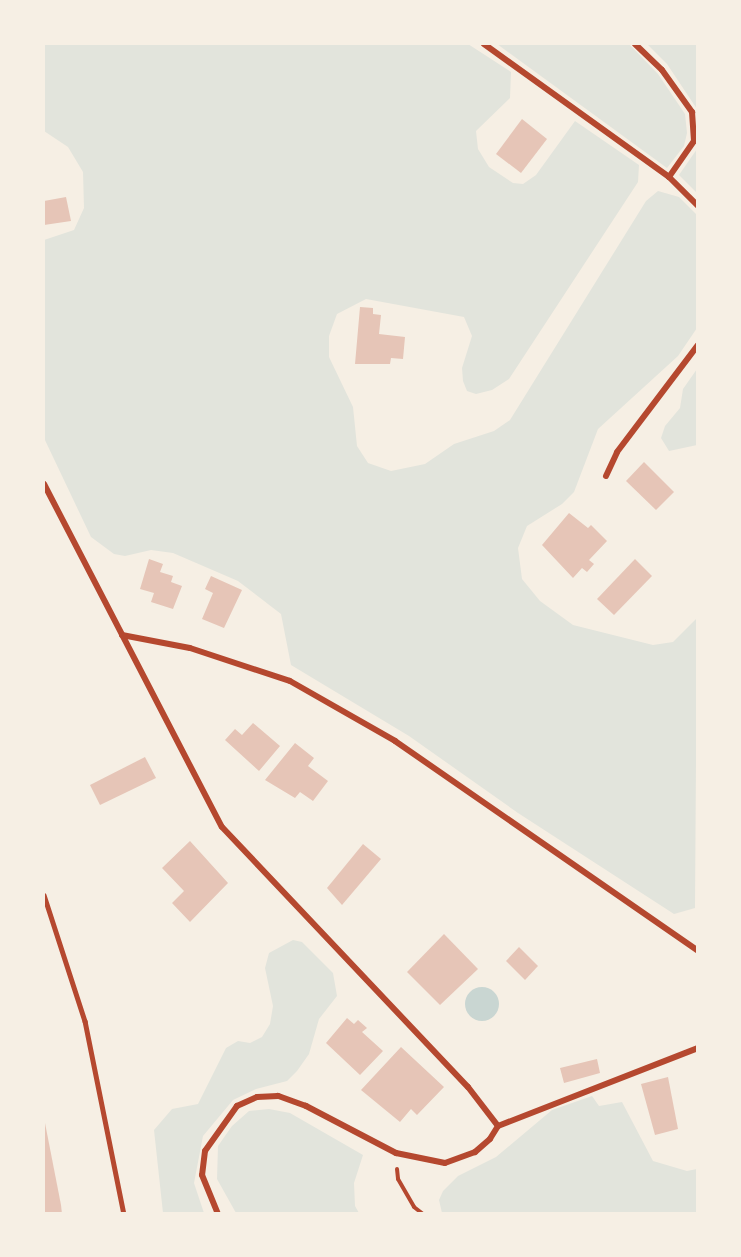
<!DOCTYPE html>
<html>
<head>
<meta charset="utf-8">
<style>
	body { margin:0 }
	#map { position:relative; width:741px; height:1257px; overflow:hidden; background:#f6efe4; font-family:Ubuntu,sans-serif }
	div>[style] { position:absolute }
	[style*='--x'] { left:calc(var(--x)*1px); top:calc(var(--y)*1px); width:calc(var(--w)*1px); rotate:calc(var(--a)*1deg) }
	.green>* { inset:0; background:#e2e4dc }
	.water>* { inset:0; background:#c9d6d2 }
	.round { border-radius:50% }
	.building>* { inset:0; background:#e6c5b7 }
	.path>* { height:4px; margin:-2px; padding:0 2px; transform-origin:2px; border-radius:2px; background:#b5482f }
	.service>* { height:4.5px; margin:-2.25px; padding:0 2.25px; transform-origin:2.25px; border-radius:2.25px; background:#b5482f }
	.minor>* { height:6px; margin:-3px; padding:0 3px; transform-origin:3px; border-radius:3px; background:#b5482f }
	span { translate:-50% -50%; white-space:nowrap; text-align:center; line-height:1.15; -webkit-text-stroke:4.5px #f6efe4; paint-order:stroke }
	.frame { position:absolute; inset:0; border:45px solid #f6efe4; pointer-events:none }
</style>
</head>
<body>
<div id="map">
	<div class="green">
		<i style="clip-path:polygon(44px 44px,468px 44px,511px 72px,510px 98px,476px 131px,478px 149px,489px 167px,513px 183px,523px 184px,536px 175px,575px 121px,639px 165px,638px 182px,509px 379px,492px 390px,476px 394px,467px 391px,463px 381px,462px 368px,472px 336px,464px 317px,366px 299px,337px 314px,329px 336px,329px 357px,353px 407px,357px 446px,368px 463px,391px 471px,425px 464px,454px 444px,494px 431px,510px 420px,646px 201px,658px 191px,679px 197px,697px 215px,697px 328px,678px 356px,598px 429px,574px 492px,562px 504px,527px 526px,518px 548px,522px 579px,540px 601px,573px 625px,653px 645px,673px 642px,697px 618px,695px 908px,674px 914px,518px 813px,409px 736px,291px 665px,281px 614px,238px 581px,173px 553px,151px 550px,125px 556px,114px 554px,91px 537px,44px 438px,44px 240px,74px 230px,84px 208px,83px 172px,68px 147px,44px 131px)"></i>
		<i style="clip-path:polygon(497px 44px,629px 44px,658px 74px,685px 114px,687px 133px,684px 146px,667px 168px)"></i>
		<i style="clip-path:polygon(647px 44px,697px 44px,697px 109px,667px 64px)"></i>
		<i style="clip-path:polygon(697px 149px,697px 193px,679px 175px)"></i>
		<i style="clip-path:polygon(697px 369px,697px 445px,669px 451px,661px 438px,665px 426px,680px 408px,683px 389px)"></i>
		<i style="clip-path:polygon(293px 940px,302px 942px,333px 973px,337px 996px,319px 1019px,309px 1054px,297px 1071px,287px 1081px,256px 1089px,233px 1100px,203px 1136px,194px 1183px,204px 1213px,163px 1213px,154px 1130px,172px 1109px,198px 1104px,226px 1048px,238px 1041px,250px 1043px,262px 1037px,270px 1024px,273px 1006px,265px 968px,269px 953px)"></i>
		<i style="clip-path:polygon(592px 1096px,599px 1106px,622px 1102px,653px 1161px,687px 1171px,697px 1169px,697px 1213px,442px 1213px,439px 1200px,443px 1191px,458px 1176px,496px 1157px,552px 1110px)"></i>
		<i style="clip-path:polygon(269px 1109px,290px 1113px,363px 1155px,354px 1183px,355px 1206px,359px 1213px,236px 1213px,217px 1179px,218px 1146px,232px 1126px,249px 1111px)"></i>
	</div>
	<div class="water">
		<i class="round" style="left:465px;top:987px;width:34px;height:34px"></i>
	</div>
	<div class="building">
		<i style="clip-path:polygon(522px 119px,547px 139px,521px 173px,496px 154px)"></i>
		<i style="clip-path:polygon(66px 197px,71px 221px,44px 225px,44px 201px)"></i>
		<i style="clip-path:polygon(360px 307px,373px 308px,373px 314px,381px 315px,379px 334px,405px 337px,403px 359px,391px 358px,390px 364px,355px 364px)"></i>
		<i style="clip-path:polygon(644px 462px,674px 492px,656px 510px,626px 481px)"></i>
		<i style="clip-path:polygon(569px 513px,588px 528px,591px 525px,607px 541px,589px 560px,594px 564px,587px 572px,582px 568px,573px 578px,542px 545px)"></i>
		<i style="clip-path:polygon(149px 559px,163px 564px,160px 572px,173px 576px,171px 582px,182px 586px,173px 609px,151px 602px,154px 593px,140px 589px)"></i>
		<i style="clip-path:polygon(635px 559px,652px 576px,614px 615px,597px 599px)"></i>
		<i style="clip-path:polygon(211px 576px,242px 590px,224px 628px,202px 619px,213px 593px,205px 589px)"></i>
		<i style="clip-path:polygon(253px 723px,280px 746px,259px 771px,225px 740px,235px 729px,242px 735px)"></i>
		<i style="clip-path:polygon(295px 743px,314px 758px,308px 766px,328px 781px,313px 801px,300px 792px,295px 798px,265px 780px)"></i>
		<i style="clip-path:polygon(145px 757px,156px 778px,100px 805px,90px 785px)"></i>
		<i style="clip-path:polygon(190px 841px,228px 883px,190px 922px,172px 903px,184px 891px,162px 868px)"></i>
		<i style="clip-path:polygon(363px 844px,381px 859px,342px 905px,327px 888px)"></i>
		<i style="clip-path:polygon(444px 934px,478px 969px,440px 1005px,407px 972px)"></i>
		<i style="clip-path:polygon(519px 947px,538px 966px,525px 980px,506px 961px)"></i>
		<i style="clip-path:polygon(347px 1018px,354px 1024px,358px 1020px,367px 1028px,362px 1032px,383px 1051px,360px 1075px,326px 1043px)"></i>
		<i style="clip-path:polygon(401px 1047px,444px 1087px,417px 1115px,411px 1109px,400px 1122px,361px 1090px)"></i>
		<i style="clip-path:polygon(597px 1059px,600px 1073px,564px 1083px,560px 1068px)"></i>
		<i style="clip-path:polygon(668px 1077px,678px 1129px,655px 1135px,641px 1084px)"></i>
		<i style="clip-path:polygon(45px 1123px,61px 1205px,62px 1214px,44px 1214px)"></i>
	</div>
	<div class="path">
		<i style="--x:397;--y:1169;--w:10;--a:84"></i>
		<i style="--x:398;--y:1179;--w:32;--a:60"></i>
		<i style="--x:414;--y:1207;--w:11;--a:38"></i>
	</div>
	<div class="service">
		<i style="--x:44;--y:895;--w:133;--a:72"></i>
		<i style="--x:85;--y:1021;--w:197;--a:78.6"></i>
	</div>
	<div class="minor">
		<i style="--x:484;--y:44;--w:228;--a:35.7"></i>
		<i style="--x:669;--y:177;--w:41;--a:45"></i>
		<i style="--x:635;--y:44;--w:37;--a:44"></i>
		<i style="--x:662;--y:70;--w:52;--a:54.5"></i>
		<i style="--x:692;--y:112;--w:29;--a:86"></i>
		<i style="--x:694;--y:141;--w:44;--a:124.8"></i>
		<i style="--x:606;--y:476;--w:26;--a:-65"></i>
		<i style="--x:617;--y:452;--w:134;--a:-52.9"></i>
		<i style="--x:44;--y:484;--w:386;--a:62.6"></i>
		<i style="--x:222;--y:827;--w:358;--a:46.6"></i>
		<i style="--x:468;--y:1087;--w:49;--a:52.4"></i>
		<i style="--x:498;--y:1126;--w:15;--a:122"></i>
		<i style="--x:490;--y:1139;--w:20;--a:139"></i>
		<i style="--x:475;--y:1152;--w:32;--a:160"></i>
		<i style="--x:445;--y:1163;--w:50;--a:-168.5"></i>
		<i style="--x:396;--y:1153;--w:102;--a:-152.4"></i>
		<i style="--x:306;--y:1106;--w:30;--a:-160"></i>
		<i style="--x:278;--y:1096;--w:21;--a:177"></i>
		<i style="--x:257;--y:1097;--w:22;--a:156"></i>
		<i style="--x:237;--y:1106;--w:55;--a:125.4"></i>
		<i style="--x:205;--y:1151;--w:24;--a:97"></i>
		<i style="--x:202;--y:1175;--w:42;--a:67.7"></i>
		<i style="--x:122;--y:635;--w:69;--a:10.8"></i>
		<i style="--x:190;--y:648;--w:105;--a:18.3"></i>
		<i style="--x:290;--y:681;--w:121;--a:29.7"></i>
		<i style="--x:395;--y:741;--w:369;--a:34.7"></i>
		<i style="--x:498;--y:1126;--w:215;--a:-21.3"></i>
	</div>
	<div class="frame"></div>
</div>
</body>
</html>
